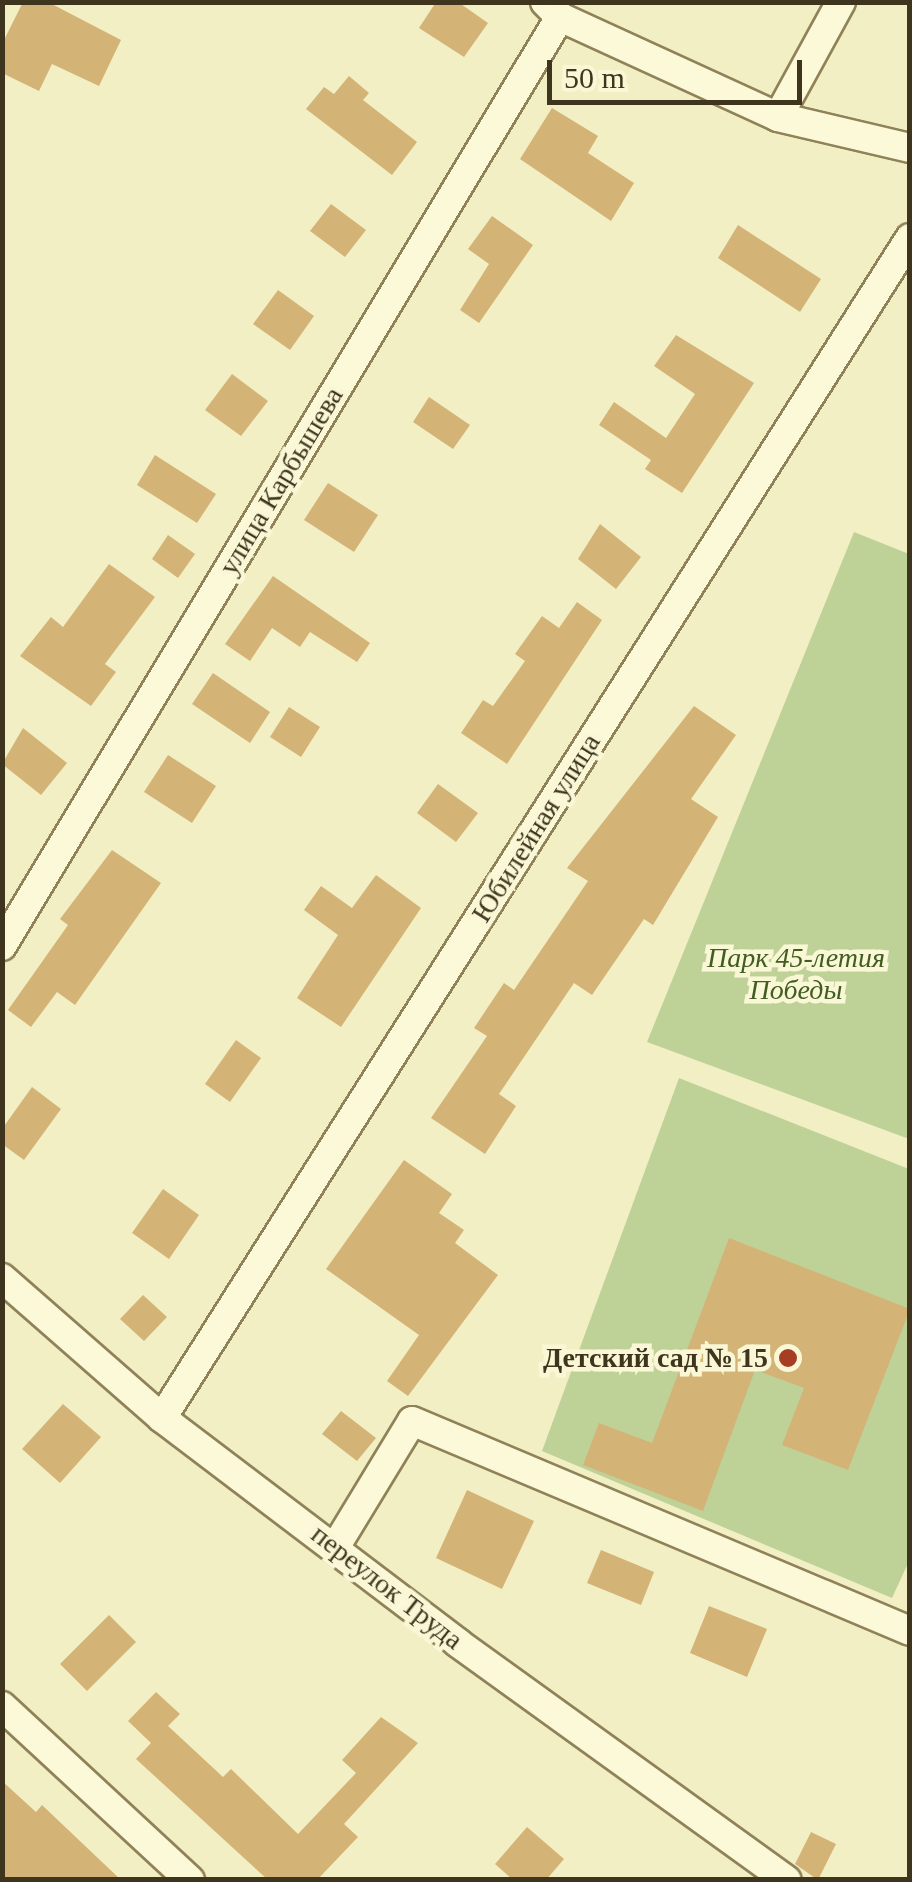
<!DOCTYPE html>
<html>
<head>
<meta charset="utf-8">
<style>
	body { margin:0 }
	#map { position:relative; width:912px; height:1882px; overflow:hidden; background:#f3efc5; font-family:Georgia,serif }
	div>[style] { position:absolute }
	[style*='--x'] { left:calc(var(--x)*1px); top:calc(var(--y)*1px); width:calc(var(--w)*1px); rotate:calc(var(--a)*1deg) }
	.green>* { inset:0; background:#bed297 }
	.building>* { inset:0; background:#d4b377 }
	.roads { filter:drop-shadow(2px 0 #908258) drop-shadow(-2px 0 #908258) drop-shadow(0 2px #908258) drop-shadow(0 -2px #908258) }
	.street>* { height:28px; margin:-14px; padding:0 14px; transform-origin:14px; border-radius:14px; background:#fcf9d9 }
	.dots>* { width:28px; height:28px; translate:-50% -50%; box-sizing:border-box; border:5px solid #f9f7d5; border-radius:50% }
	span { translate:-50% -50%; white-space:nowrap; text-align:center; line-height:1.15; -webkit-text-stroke:9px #f9f7d5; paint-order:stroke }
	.street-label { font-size:28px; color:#3f351e }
	.park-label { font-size:28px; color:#415d22; font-style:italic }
	.poi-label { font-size:28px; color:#3f351e; font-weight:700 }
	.right { translate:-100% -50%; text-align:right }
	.frame { position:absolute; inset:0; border:5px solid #3f351e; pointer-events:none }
	.scale { position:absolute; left:547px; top:60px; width:255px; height:45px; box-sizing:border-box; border:5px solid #3f351e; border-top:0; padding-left:12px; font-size:30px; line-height:35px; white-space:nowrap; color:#3f351e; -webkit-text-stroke:8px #f9f7d5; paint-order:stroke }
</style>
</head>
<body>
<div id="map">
	<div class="green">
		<i style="clip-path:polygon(854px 532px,909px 554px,909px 1139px,647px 1042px)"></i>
		<i style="clip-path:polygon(679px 1078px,909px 1169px,910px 1559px,892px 1598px,542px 1451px)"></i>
	</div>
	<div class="building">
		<i style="clip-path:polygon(23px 2px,48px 2px,121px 40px,99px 86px,52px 64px,39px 91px,2px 73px,2px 44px)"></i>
		<i style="clip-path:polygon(436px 2px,458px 2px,488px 23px,464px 57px,419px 28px)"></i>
		<i style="clip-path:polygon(349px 76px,369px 93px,363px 100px,417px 142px,392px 175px,306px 109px,324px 87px,334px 94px)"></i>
		<i style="clip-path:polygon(552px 108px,598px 136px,588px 153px,634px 183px,611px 221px,520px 159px)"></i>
		<i style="clip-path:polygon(331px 204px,366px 230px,345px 257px,310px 231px)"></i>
		<i style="clip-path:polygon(492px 216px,533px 245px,479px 323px,460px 310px,489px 264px,468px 249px)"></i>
		<i style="clip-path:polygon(738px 225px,821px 279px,800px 312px,718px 258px)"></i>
		<i style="clip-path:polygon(278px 290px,314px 316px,290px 350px,253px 324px)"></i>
		<i style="clip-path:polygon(676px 335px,754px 383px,682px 493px,645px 469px,651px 460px,599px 425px,614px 402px,666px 438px,695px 394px,654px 366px)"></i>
		<i style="clip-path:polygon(232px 374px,268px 401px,241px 436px,205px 410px)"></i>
		<i style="clip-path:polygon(429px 397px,470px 425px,453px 449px,413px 422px)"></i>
		<i style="clip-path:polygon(155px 455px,216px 494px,197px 523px,137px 485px)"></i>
		<i style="clip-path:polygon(328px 483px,378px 515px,354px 552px,304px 520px)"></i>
		<i style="clip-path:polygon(600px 524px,641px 557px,616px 589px,578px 559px)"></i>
		<i style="clip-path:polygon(168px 535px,195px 554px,178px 578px,152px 559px)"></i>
		<i style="clip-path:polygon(109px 564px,155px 597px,105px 664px,116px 672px,91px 706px,20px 656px,51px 617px,63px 627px)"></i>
		<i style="clip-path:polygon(273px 576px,370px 643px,357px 662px,310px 632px,300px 647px,272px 628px,250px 661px,225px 644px)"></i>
		<i style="clip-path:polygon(577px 602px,602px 620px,507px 764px,461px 733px,483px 700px,493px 706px,525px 661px,515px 654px,542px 616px,559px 628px)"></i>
		<i style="clip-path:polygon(213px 673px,270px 712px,250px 743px,192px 704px)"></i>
		<i style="clip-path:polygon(694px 706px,736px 735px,691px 799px,718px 817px,653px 925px,644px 919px,592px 995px,574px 983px,499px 1094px,516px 1106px,485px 1154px,431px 1118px,487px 1036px,474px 1028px,504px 983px,514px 990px,588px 881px,567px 868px)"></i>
		<i style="clip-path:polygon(289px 707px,320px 727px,301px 757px,270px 737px)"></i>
		<i style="clip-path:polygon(23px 728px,67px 763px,41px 795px,2px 764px)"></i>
		<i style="clip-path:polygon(168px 755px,216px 786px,192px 823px,144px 792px)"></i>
		<i style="clip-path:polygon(438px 784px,478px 813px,456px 842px,417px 813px)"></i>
		<i style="clip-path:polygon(112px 850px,161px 883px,75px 1005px,57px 992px,31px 1027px,8px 1010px,68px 925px,60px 919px)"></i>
		<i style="clip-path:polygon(376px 875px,421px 908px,341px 1027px,297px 998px,338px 935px,304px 910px,321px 886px,352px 908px)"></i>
		<i style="clip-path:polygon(236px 1040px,261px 1058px,230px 1102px,205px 1084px)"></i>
		<i style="clip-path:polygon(32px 1087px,61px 1109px,24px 1160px,2px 1144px,2px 1129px)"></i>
		<i style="clip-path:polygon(404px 1160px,452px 1194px,439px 1213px,464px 1230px,455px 1243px,498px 1275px,408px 1396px,387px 1381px,419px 1335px,326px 1269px)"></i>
		<i style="clip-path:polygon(163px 1189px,199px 1215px,169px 1259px,132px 1233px)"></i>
		<i style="clip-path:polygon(729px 1238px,910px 1309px,848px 1470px,782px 1445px,804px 1388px,755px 1370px,703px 1511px,583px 1465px,599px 1423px,652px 1443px)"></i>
		<i style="clip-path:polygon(143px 1295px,167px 1317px,144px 1341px,120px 1319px)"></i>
		<i style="clip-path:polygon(63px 1404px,101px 1437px,60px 1483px,22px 1449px)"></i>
		<i style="clip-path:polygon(341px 1411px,376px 1438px,357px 1461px,322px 1434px)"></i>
		<i style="clip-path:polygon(467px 1490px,534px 1521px,502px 1589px,436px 1558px)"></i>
		<i style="clip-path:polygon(601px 1550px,654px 1572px,641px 1605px,587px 1583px)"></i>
		<i style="clip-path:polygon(709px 1606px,767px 1629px,747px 1677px,690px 1653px)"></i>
		<i style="clip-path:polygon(109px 1615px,136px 1642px,87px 1691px,60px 1664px)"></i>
		<i style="clip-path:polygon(156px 1692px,180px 1714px,168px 1726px,223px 1777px,231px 1769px,298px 1834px,356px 1773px,342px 1760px,381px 1717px,418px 1743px,344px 1824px,358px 1837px,317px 1880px,268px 1880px,136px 1759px,151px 1743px,128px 1721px)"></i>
		<i style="clip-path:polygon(2px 1781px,36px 1812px,42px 1805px,121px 1880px,2px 1880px)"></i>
		<i style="clip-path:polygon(527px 1827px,564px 1859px,546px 1880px,513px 1880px,495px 1864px)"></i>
		<i style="clip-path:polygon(811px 1832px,836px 1844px,818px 1880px,795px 1864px)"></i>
	</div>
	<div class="roads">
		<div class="street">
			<i style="--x:545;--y:2;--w:21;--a:45"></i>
			<i style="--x:560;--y:17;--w:240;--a:24.6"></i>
			<i style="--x:778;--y:117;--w:136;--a:13.2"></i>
			<i style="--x:778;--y:117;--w:131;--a:-61.3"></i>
			<i style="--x:2;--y:946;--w:1084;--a:-59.01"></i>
			<i style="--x:2;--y:1278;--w:213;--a:41.2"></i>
			<i style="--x:162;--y:1418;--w:372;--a:37.2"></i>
			<i style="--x:458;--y:1643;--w:405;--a:35.8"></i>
			<i style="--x:162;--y:1418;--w:1397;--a:-57.63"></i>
			<i style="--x:336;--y:1546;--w:146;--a:-58.7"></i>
			<i style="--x:412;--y:1421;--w:540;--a:22.86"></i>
			<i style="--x:2;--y:1706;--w:256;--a:42.8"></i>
		</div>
	</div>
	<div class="dots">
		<i style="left:788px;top:1358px;background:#a53e22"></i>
	</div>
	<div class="street-label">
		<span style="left:281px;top:481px;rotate:-59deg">улица Карбышева</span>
		<span style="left:536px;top:828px;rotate:-58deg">Юбилейная улица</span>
		<span style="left:387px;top:1587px;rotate:38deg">переулок Труда</span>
	</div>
	<div class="park-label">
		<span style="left:796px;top:974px">Парк 45-летия<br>Победы</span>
	</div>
	<div class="poi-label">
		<span class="right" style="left:768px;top:1358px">Детский сад № 15</span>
	</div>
	<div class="frame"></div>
	<div class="scale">50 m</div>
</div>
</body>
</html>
